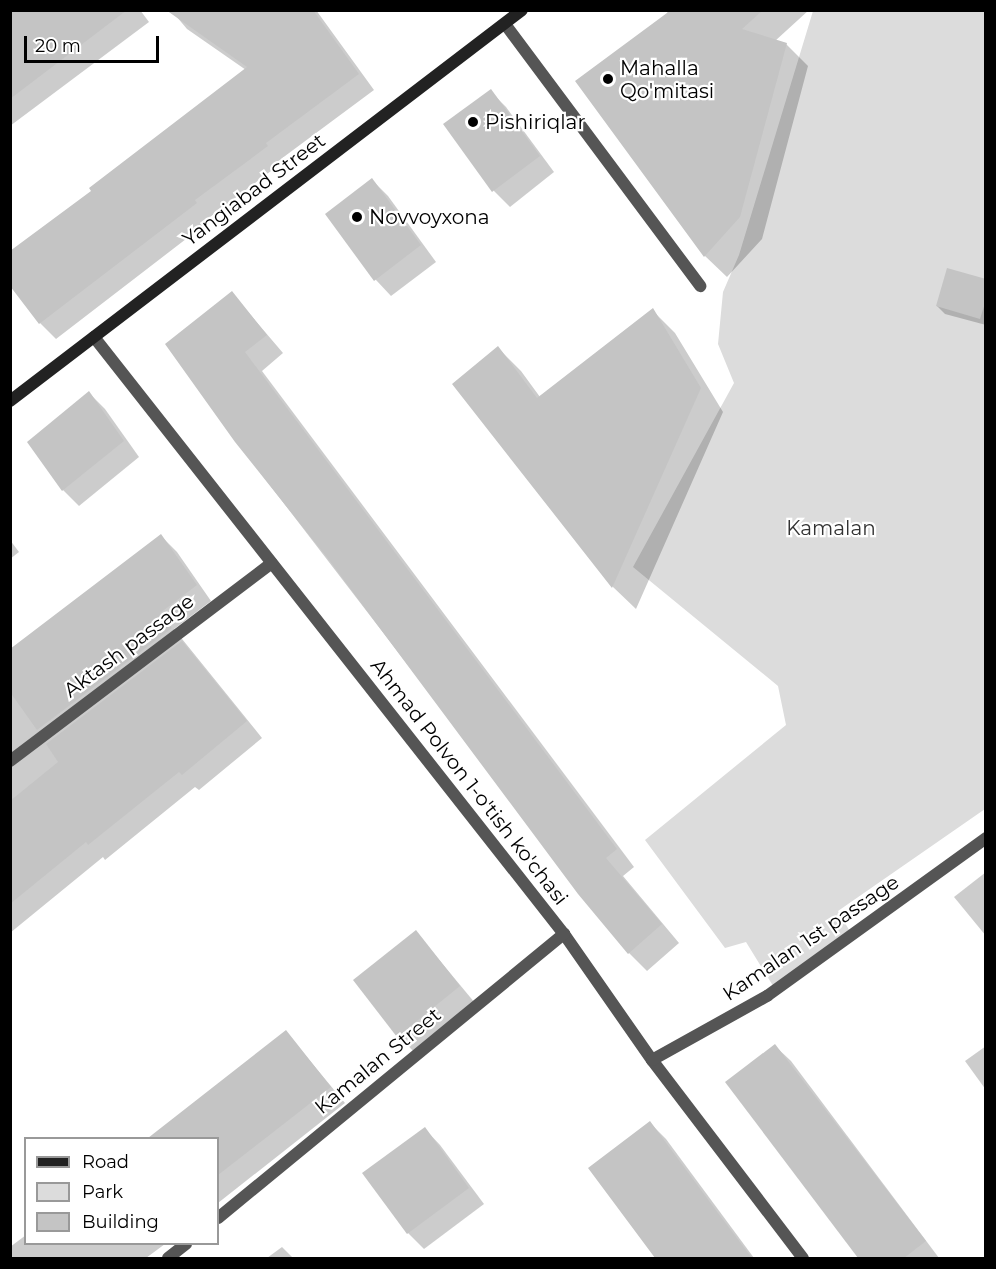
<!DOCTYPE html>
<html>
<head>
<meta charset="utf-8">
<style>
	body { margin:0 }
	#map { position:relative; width:996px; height:1269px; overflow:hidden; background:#fff; font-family:Montserrat,sans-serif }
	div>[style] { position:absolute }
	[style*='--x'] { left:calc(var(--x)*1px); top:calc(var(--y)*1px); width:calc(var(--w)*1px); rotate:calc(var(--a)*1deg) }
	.green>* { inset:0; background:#dcdcdc }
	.shadow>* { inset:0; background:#0003 }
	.building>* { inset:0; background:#c4c4c4 }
	.lane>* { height:12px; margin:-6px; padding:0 6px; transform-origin:6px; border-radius:6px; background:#555 }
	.street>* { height:12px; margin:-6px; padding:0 6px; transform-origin:6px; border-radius:6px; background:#555 }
	.secondary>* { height:12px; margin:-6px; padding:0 6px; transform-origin:6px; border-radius:6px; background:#222 }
	.dots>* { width:16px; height:16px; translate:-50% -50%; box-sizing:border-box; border:3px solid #fff; border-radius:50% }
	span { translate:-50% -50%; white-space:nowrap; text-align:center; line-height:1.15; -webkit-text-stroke:4.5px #fff; paint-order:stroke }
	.poi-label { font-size:20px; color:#000 }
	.left { translate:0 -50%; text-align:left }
	.street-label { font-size:20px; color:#000 }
	.park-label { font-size:20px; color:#333 }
	.frame { position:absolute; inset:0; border:12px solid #000; pointer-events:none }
	.legend { position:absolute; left:24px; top:1137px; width:195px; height:108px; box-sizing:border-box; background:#fff; border:2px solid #999; margin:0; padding:8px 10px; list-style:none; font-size:18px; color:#000 }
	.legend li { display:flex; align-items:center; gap:12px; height:30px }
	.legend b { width:30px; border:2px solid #999 }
	.scale { position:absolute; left:24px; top:36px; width:135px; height:27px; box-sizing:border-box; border:3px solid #000; border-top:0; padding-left:8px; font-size:18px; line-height:21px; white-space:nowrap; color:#000; -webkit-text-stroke:4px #fff; paint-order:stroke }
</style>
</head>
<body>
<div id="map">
	<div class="green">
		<i style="clip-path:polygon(813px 11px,985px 11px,985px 809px,838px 911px,852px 935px,775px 989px,746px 942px,725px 948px,645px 840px,786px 725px,778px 686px,633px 567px,734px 383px,718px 344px,723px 292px,739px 255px)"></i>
	</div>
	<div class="shadow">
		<i style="clip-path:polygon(10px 10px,140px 10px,149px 22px,10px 126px)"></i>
		<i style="clip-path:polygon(171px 10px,316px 10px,374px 90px,281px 159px,283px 162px,210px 217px,212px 219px,56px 339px,40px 323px,94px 191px,246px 70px,187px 29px)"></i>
		<i style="clip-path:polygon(667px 10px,809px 10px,775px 41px,786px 44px,808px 66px,762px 239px,727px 277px,705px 256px)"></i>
		<i style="clip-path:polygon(490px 91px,506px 107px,554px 172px,510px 207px,494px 191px)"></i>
		<i style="clip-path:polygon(372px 180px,388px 196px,436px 262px,391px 296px,376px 280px,327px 214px)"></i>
		<i style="clip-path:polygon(986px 281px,986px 325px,945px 314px,937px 306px)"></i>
		<i style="clip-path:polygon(232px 293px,283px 353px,262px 371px,634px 867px,623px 876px,679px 943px,647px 971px,629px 953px,236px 441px)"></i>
		<i style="clip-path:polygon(652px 310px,675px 333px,723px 412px,636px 609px,613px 587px,454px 384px,498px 348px,521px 371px,540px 397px)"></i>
		<i style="clip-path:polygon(89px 393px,105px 409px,139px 457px,79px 506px,63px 490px)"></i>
		<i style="clip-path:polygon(161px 536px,177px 552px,211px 601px,174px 629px,262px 738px,199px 790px,195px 787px,105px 860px,103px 857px,10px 933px,10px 650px)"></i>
		<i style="clip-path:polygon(10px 540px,19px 552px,10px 559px)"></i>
		<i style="clip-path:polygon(986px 872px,986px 936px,954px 897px)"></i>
		<i style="clip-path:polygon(416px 932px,475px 1003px,414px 1052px,399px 1036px)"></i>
		<i style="clip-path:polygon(286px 1032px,345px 1103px,218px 1203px,218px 1138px,150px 1138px)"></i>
		<i style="clip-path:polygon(775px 1046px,791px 1061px,939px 1258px,859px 1258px,727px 1083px)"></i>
		<i style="clip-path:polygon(986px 1046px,986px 1090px,965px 1061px)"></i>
		<i style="clip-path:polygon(650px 1123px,666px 1139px,754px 1258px,656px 1258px,590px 1168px)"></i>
		<i style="clip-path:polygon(425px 1129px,440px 1145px,484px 1204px,424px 1249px,408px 1233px,364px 1173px)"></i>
		<i style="clip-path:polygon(26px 1235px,26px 1244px,165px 1244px,146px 1258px,10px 1258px,10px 1247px)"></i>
		<i style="clip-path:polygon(282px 1247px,293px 1258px,267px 1258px)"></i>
	</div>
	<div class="building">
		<i style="clip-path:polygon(10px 10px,127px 10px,10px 99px)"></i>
		<i style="clip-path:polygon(166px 10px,313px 10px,359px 74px,266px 143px,268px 146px,195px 200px,197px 203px,39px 324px,10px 286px,10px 251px,91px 191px,89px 188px,247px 67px)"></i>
		<i style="clip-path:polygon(671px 10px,763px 10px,742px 29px,787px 43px,740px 217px,704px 257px,575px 81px)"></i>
		<i style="clip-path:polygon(491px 89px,540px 156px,492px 192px,443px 124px)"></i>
		<i style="clip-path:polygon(372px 178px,421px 245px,374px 281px,325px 214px)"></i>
		<i style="clip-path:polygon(947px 268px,986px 279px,986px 300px,980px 319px,936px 306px)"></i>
		<i style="clip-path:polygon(232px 291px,267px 335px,245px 352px,617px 849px,606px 858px,662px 924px,628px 954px,578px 894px,329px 560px,235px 442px,165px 344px)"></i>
		<i style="clip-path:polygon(653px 308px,701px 388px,612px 588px,452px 384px,498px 346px,537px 398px)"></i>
		<i style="clip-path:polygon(89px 391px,124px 441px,62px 491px,27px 442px)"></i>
		<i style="clip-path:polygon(161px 534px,197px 585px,160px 613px,172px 628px,37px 730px,10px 692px,10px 649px)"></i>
		<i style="clip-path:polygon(182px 641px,247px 721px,182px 775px,179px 772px,88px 845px,86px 842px,10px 904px,10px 801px,58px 762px,46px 744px)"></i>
		<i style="clip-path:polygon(416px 930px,460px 986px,397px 1037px,353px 980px)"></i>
		<i style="clip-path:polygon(286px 1030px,331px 1087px,267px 1137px,218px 1175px,218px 1138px,148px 1138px)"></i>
		<i style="clip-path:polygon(775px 1044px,926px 1241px,904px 1258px,858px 1258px,725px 1082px)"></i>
		<i style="clip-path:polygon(650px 1121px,718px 1213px,752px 1258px,655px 1258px,588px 1168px)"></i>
		<i style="clip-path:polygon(425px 1127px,469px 1188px,407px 1234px,362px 1173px)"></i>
	</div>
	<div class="lane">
		<i style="--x:505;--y:24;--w:327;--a:53.3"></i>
	</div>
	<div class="street">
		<i style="--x:94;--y:337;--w:760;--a:51.79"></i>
		<i style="--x:564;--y:934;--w:154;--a:55.1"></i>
		<i style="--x:652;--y:1060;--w:249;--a:52.7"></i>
		<i style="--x:10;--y:761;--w:328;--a:-37.1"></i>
		<i style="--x:652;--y:1060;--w:132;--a:-29.1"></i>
		<i style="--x:767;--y:996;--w:270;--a:-35.8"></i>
		<i style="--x:218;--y:1218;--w:448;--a:-39.4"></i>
		<i style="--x:168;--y:1258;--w:23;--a:-38"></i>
	</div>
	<div class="secondary">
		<i style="--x:10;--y:401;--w:644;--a:-37.37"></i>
	</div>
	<div class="dots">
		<i style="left:608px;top:79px;background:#000"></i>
		<i style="left:473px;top:122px;background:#000"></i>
		<i style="left:357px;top:217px;background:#000"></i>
	</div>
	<div class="poi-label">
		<span class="left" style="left:620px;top:80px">Mahalla<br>Qo'mitasi</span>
		<span class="left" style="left:485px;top:122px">Pishiriqlar</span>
		<span class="left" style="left:369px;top:217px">Novvoyxona</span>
	</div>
	<div class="street-label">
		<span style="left:254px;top:190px;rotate:-37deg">Yangiabad Street</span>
		<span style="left:129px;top:646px;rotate:-37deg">Aktash passage</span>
		<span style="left:469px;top:782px;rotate:52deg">Ahmad Polvon 1-o'tish ko'chasi</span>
		<span style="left:811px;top:938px;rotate:-34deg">Kamalan 1st passage</span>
		<span style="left:378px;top:1061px;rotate:-39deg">Kamalan Street</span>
	</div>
	<div class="park-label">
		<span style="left:831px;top:528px">Kamalan</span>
	</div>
	<div class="frame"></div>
	<ul class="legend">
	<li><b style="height:8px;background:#222"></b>Road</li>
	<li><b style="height:16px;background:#dcdcdc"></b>Park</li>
	<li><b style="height:16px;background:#c4c4c4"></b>Building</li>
	</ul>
	<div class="scale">20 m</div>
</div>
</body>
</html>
